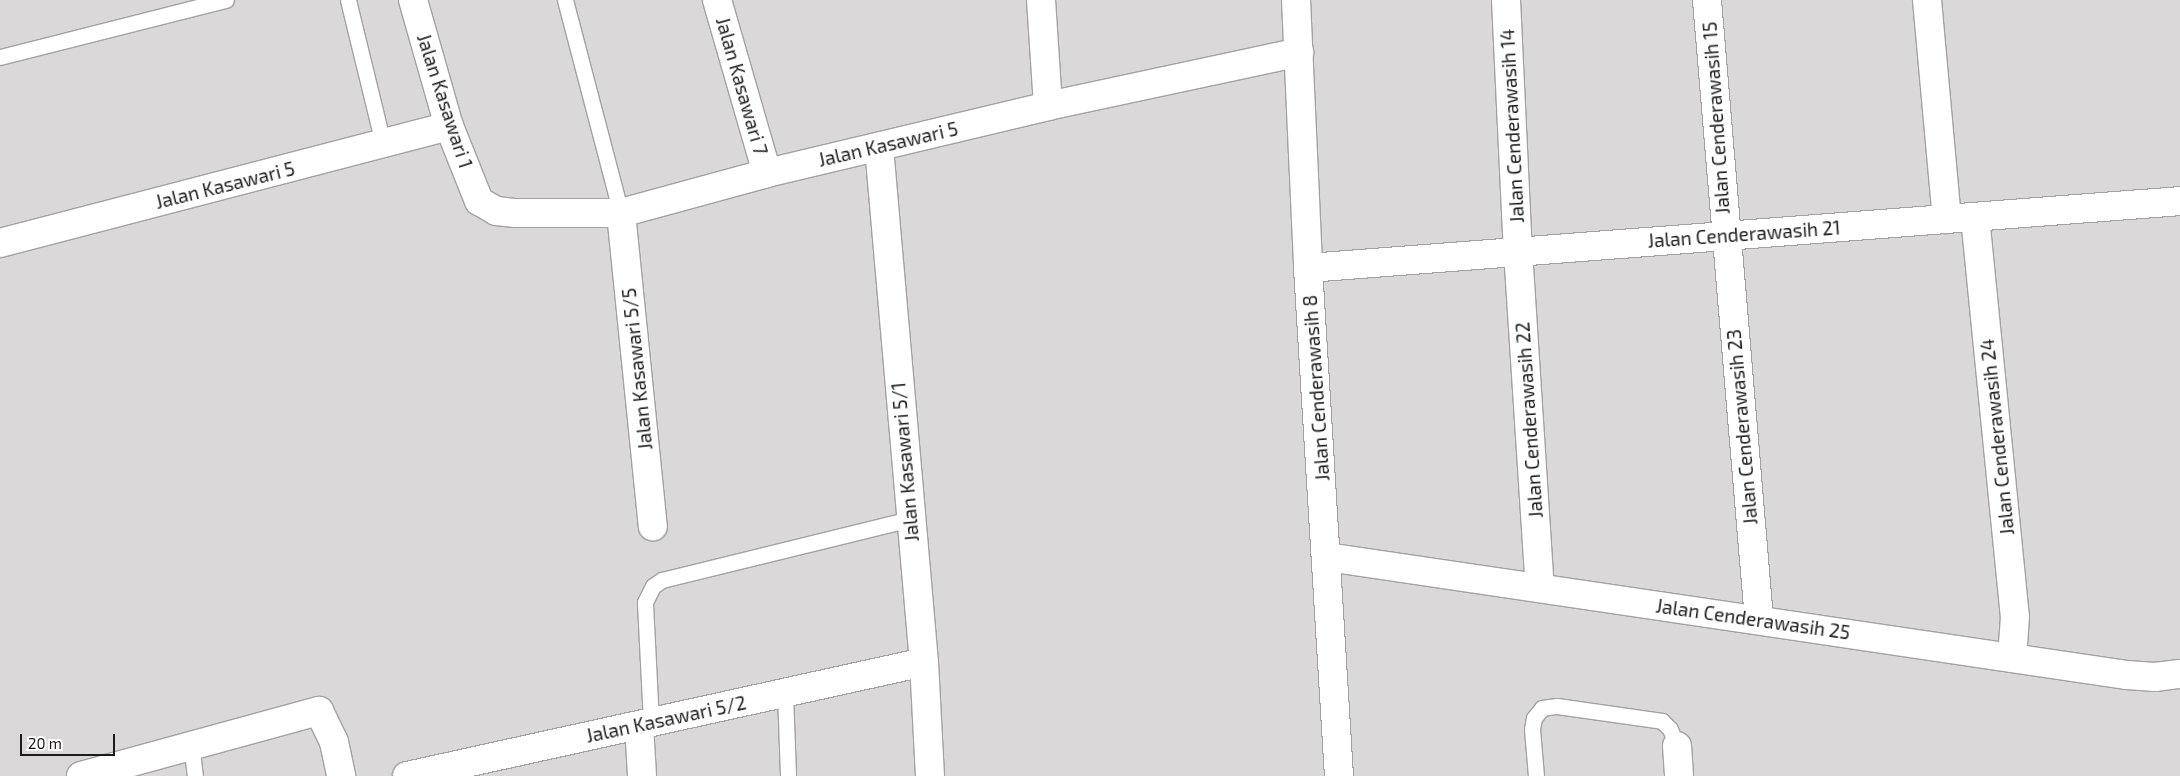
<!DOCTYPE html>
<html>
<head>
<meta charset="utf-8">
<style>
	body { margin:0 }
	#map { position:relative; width:2180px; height:776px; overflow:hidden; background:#ede9e1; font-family:"Exo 2",sans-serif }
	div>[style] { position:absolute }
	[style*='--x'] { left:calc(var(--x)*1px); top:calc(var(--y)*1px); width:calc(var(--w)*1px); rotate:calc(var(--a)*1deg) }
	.residential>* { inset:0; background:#dad8d8 }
	.roads { filter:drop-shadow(1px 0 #a2a2a2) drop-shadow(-1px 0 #a2a2a2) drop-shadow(0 1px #a2a2a2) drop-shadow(0 -1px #a2a2a2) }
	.lane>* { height:15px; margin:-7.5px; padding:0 7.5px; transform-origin:7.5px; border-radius:7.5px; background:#fff }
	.street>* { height:28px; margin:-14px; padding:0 14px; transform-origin:14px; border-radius:14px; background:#fff }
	span { translate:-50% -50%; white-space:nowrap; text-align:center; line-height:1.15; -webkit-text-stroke:5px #fff; paint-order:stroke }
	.street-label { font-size:19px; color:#1b1b1b }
	.scale { position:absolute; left:20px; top:734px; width:95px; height:22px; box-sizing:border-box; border:2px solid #1b1b1b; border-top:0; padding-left:6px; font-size:15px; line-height:18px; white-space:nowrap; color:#1b1b1b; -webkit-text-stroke:4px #fff; paint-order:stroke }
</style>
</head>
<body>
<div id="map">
	<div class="residential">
		<i style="clip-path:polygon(0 0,2180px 0,2180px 776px,0 776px)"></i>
	</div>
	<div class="roads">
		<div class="lane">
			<i style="--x:348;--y:0;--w:148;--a:76.3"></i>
			<i style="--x:565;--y:0;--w:220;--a:75.3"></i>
			<i style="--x:0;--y:57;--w:233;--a:-14.2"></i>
			<i style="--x:785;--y:693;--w:83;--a:87.9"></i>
			<i style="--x:651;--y:722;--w:120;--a:-92.9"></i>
			<i style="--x:645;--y:602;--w:18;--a:-63"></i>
			<i style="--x:653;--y:586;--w:11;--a:-34"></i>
			<i style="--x:662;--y:580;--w:255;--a:-13.8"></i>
			<i style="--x:191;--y:744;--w:32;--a:83"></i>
			<i style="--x:1536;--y:776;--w:47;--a:-94.9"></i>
			<i style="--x:1532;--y:729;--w:11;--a:-80"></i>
			<i style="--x:1534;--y:718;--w:13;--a:-51"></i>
			<i style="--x:1542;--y:708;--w:15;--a:-8"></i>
			<i style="--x:1557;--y:706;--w:106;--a:8.1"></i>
			<i style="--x:1662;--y:721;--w:11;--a:45"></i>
			<i style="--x:1670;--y:729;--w:18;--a:68"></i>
		</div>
		<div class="street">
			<i style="--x:413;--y:0;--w:131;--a:74.1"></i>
			<i style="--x:449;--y:126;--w:81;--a:68.2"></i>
			<i style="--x:479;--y:201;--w:20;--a:30"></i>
			<i style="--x:496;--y:211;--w:20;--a:6"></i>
			<i style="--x:516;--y:213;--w:105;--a:0"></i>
			<i style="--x:621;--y:213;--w:151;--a:-15.3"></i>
			<i style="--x:767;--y:173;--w:289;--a:-13.4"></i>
			<i style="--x:1048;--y:106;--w:257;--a:-12.1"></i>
			<i style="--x:717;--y:0;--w:180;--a:73.9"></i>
			<i style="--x:1041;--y:0;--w:106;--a:86.2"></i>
			<i style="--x:1296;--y:0;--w:268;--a:87.4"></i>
			<i style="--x:1308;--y:268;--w:509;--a:86.51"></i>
			<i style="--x:1506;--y:0;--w:251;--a:87.3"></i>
			<i style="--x:1518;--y:251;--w:338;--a:86.3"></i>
			<i style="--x:1707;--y:0;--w:621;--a:85.2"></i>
			<i style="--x:1927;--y:0;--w:220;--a:84.8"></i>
			<i style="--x:879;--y:147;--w:517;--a:85.01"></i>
			<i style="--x:924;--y:662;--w:114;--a:87"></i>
			<i style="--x:621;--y:213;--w:315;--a:84.2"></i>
			<i style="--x:1975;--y:217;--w:402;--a:84.3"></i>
			<i style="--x:2015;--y:617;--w:41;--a:94.2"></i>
			<i style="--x:0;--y:243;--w:464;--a:-14.6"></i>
			<i style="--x:1308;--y:268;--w:875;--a:-4.39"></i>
			<i style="--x:1327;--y:557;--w:809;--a:8.39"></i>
			<i style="--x:2127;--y:675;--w:28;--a:4"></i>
			<i style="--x:2155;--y:677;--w:25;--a:-7"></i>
			<i style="--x:639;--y:725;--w:51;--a:86.6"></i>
			<i style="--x:1677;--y:746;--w:30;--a:86"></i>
			<i style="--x:81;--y:776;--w:247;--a:-15.3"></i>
			<i style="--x:319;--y:711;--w:34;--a:64"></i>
			<i style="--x:334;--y:742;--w:35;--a:78"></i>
			<i style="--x:407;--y:776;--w:529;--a:-12.43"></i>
		</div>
	</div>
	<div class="street-label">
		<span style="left:742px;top:86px;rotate:74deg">Jalan Kasawari 7</span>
		<span style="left:445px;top:101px;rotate:72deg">Jalan Kasawari 1</span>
		<span style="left:1716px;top:118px;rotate:-94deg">Jalan Cenderawasih 15</span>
		<span style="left:1512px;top:126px;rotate:-93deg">Jalan Cenderawasih 14</span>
		<span style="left:888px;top:144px;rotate:-13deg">Jalan Kasawari 5</span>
		<span style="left:225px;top:185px;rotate:-14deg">Jalan Kasawari 5</span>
		<span style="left:1744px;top:234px;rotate:-4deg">Jalan Cenderawasih 21</span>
		<span style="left:637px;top:369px;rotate:-96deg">Jalan Kasawari 5/5</span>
		<span style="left:1316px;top:388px;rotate:-94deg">Jalan Cenderawasih 8</span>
		<span style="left:1529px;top:420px;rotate:-94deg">Jalan Cenderawasih 22</span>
		<span style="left:1742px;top:427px;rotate:-95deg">Jalan Cenderawasih 23</span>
		<span style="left:1997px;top:437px;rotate:-96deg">Jalan Cenderawasih 24</span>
		<span style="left:905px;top:462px;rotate:-95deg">Jalan Kasawari 5/1</span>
		<span style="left:1753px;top:619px;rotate:8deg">Jalan Cenderawasih 25</span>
		<span style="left:666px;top:719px;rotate:-12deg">Jalan Kasawari 5/2</span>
	</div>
	<div class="scale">20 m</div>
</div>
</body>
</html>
